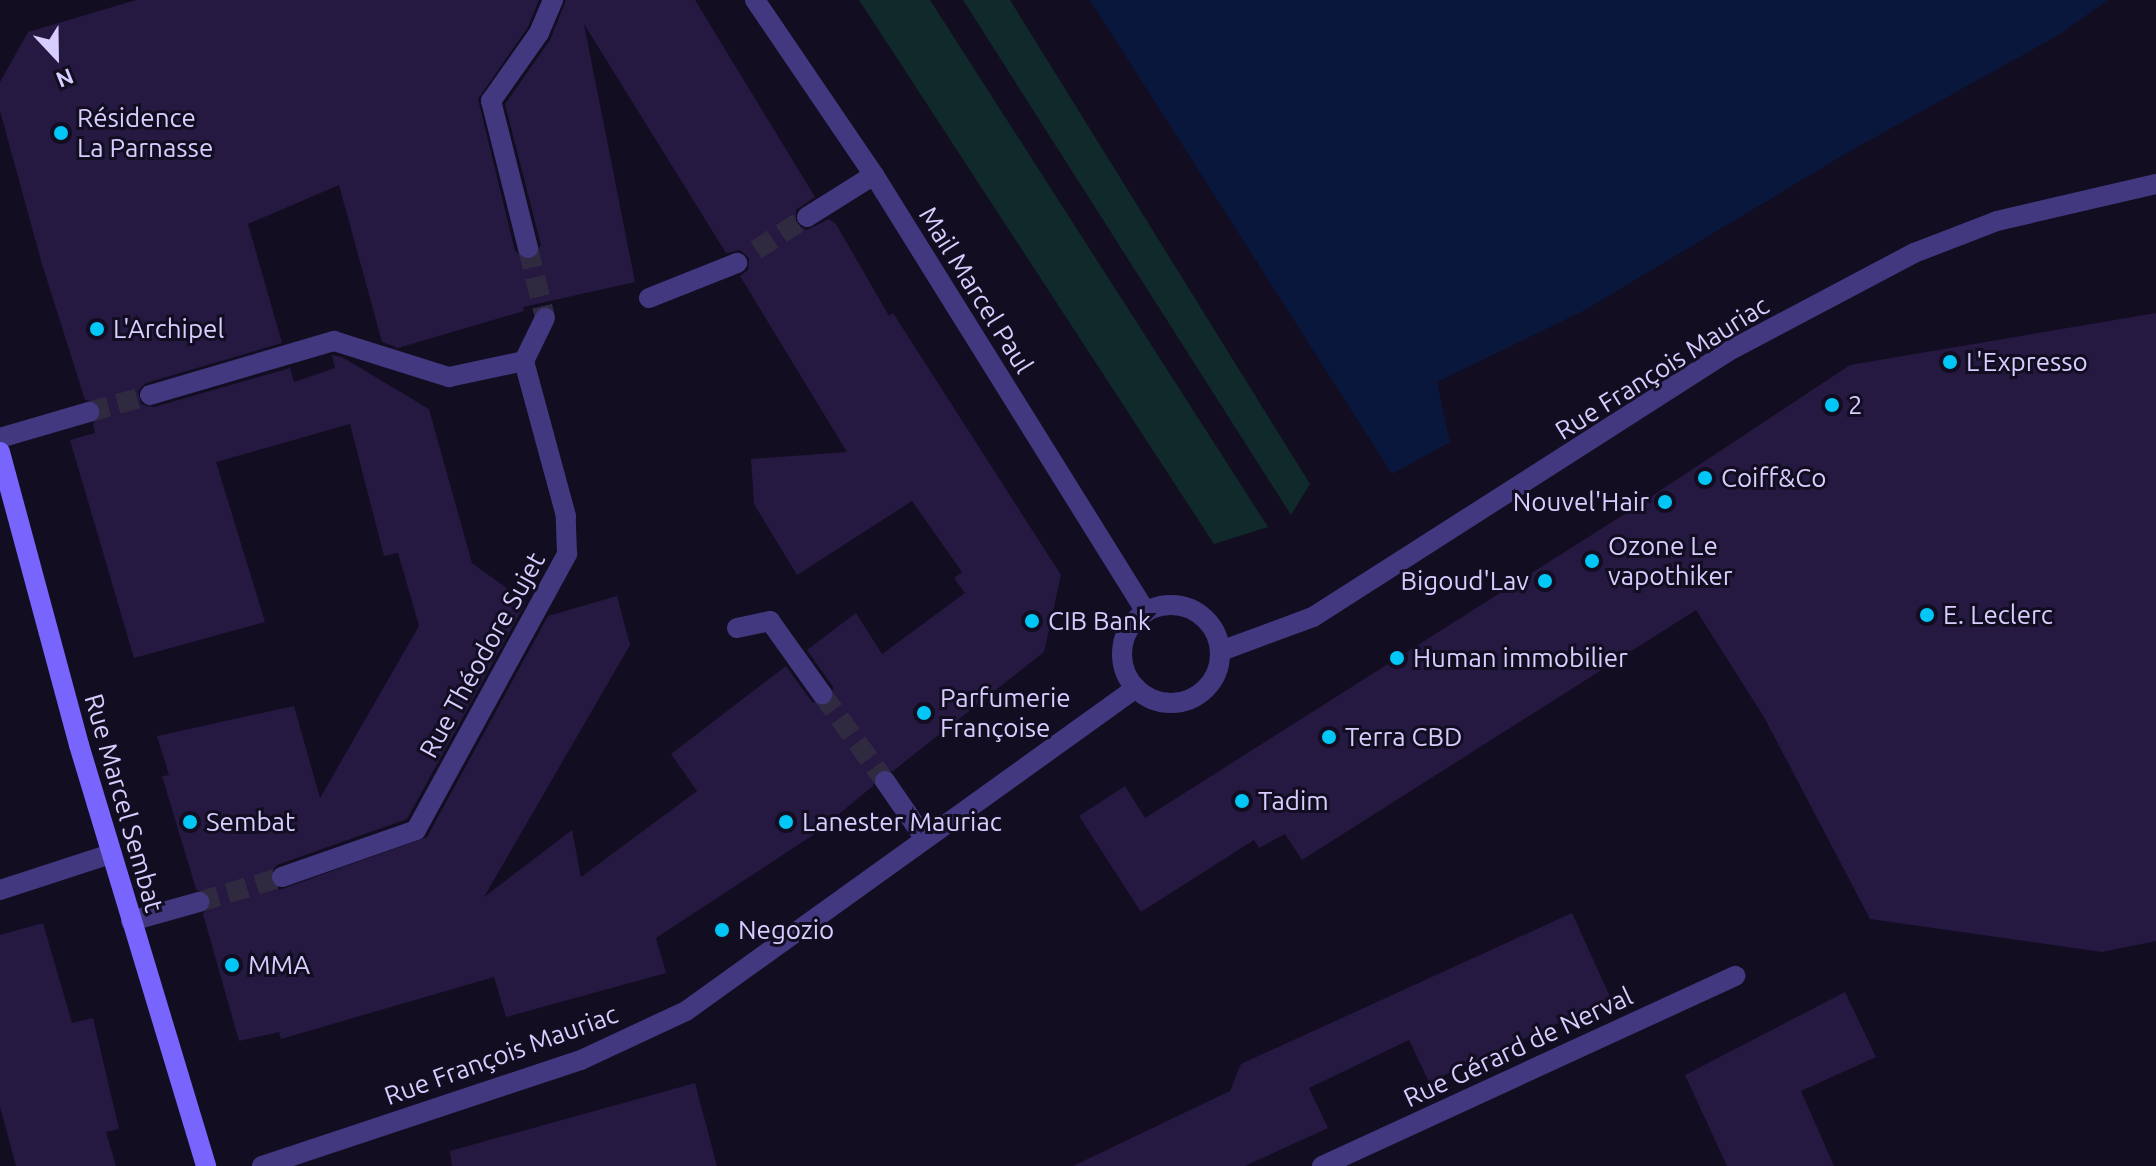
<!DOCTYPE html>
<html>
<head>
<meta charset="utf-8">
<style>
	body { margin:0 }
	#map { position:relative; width:2156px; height:1166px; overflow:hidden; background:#120d20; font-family:Ubuntu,sans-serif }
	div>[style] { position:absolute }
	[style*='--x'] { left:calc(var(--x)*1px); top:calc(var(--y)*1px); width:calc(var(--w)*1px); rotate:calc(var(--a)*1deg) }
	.green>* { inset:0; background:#10292a }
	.water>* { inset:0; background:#09173d }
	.building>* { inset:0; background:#251941 }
	.street-tunnel>* { height:20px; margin-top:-10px; transform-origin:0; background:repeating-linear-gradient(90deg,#302a41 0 20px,transparent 0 30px) }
	.street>* { height:20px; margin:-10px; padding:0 10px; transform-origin:10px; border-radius:10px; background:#42387f }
	.street>.ring { margin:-10px; padding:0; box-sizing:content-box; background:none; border:20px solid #42387f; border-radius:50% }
	.secondary>* { height:20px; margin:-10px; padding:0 10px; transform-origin:10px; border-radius:10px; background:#7765fe }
	.dots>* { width:22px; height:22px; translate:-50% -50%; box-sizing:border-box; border:4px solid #120d20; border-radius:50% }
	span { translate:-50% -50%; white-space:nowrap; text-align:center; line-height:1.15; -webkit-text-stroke:6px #120d20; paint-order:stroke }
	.poi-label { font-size:26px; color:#d7cdff }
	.left { translate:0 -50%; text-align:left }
	.right { translate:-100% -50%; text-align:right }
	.street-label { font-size:26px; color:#d7cdff }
	.north { position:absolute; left:16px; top:16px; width:80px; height:80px; -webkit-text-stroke:6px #120d20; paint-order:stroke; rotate:158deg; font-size:22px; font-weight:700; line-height:32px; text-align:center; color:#d7cdff }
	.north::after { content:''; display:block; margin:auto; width:28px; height:36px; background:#d7cdff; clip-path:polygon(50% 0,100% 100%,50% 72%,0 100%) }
</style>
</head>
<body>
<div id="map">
	<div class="green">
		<i style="clip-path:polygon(859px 0,930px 0,1268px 527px,1214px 544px)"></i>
		<i style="clip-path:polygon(963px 0,1010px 0,1310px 484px,1291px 515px)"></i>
	</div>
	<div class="water">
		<i style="clip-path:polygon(1090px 0,2108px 0,2057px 36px,1852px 150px,1585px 310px,1437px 382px,1450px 442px,1392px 474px)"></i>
	</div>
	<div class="building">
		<i style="clip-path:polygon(evenodd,136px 0,539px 0,528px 27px,478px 99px,515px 251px,530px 261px,541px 245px,505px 104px,550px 40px,566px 0,695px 0,815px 197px,796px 210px,796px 224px,807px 230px,829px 219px,836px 224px,889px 316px,893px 313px,1061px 575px,1044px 652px,893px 771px,877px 771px,873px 786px,816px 833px,656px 938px,666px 973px,506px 1017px,494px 977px,281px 1039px,279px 1032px,239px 1041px,203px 914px,212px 899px,196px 889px,162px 776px,169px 775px,157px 736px,294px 706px,320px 798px,419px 626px,398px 553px,384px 556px,350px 424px,216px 462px,265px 622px,134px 658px,70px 440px,95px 433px,93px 424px,102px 409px,97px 402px,85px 400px,42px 264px,0 111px,0 82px,28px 32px,136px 0,584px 24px,726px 253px,740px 250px,749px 258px,748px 270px,740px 276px,847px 452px,751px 459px,754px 504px,797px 575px,912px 501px,962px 572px,954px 578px,965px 593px,882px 654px,856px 613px,807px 650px,833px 687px,830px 704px,812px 702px,786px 666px,671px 754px,697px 791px,581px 877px,572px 830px,484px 897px,630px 645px,617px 596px,548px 616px,427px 837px,279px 890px,269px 875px,277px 865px,407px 819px,526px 602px,472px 563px,429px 409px,342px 357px,332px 355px,335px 368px,294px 382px,290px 368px,154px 407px,141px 404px,138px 391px,146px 383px,282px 343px,248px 224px,339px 185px,382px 342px,398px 348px,524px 311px,523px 307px,635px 282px,584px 24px)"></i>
		<i style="clip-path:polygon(2156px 313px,2156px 941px,2102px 952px,1870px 919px,1764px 717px,1696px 610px,1302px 860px,1285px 834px,1259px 848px,1254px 840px,1141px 912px,1079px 816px,1125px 786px,1145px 818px,1631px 510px,1850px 365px)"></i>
		<i style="clip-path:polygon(1572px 913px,1611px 999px,1429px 1082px,1409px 1040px,1309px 1088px,1328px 1128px,1245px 1166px,1073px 1166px,1230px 1091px,1241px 1064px)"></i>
		<i style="clip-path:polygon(43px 923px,72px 1023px,93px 1018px,119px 1129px,106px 1132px,116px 1166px,16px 1166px,0 1107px,0 935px)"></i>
		<i style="clip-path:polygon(1845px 992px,1876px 1057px,1801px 1091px,1834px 1166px,1727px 1166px,1685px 1075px)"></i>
		<i style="clip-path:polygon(695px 1083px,717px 1166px,452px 1166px,450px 1151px)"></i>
	</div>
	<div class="street-tunnel">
		<i style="--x:528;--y:248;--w:72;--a:76.3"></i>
		<i style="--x:756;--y:250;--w:61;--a:-32.9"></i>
		<i style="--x:89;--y:412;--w:63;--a:-15.6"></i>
		<i style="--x:822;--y:694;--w:107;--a:54.1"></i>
		<i style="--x:199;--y:902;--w:87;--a:-16.8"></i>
	</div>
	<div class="street">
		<i style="--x:755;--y:0;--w:212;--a:55.8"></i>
		<i style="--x:874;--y:175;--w:515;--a:58.1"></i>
		<i style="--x:807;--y:217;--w:79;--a:-32.1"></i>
		<i style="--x:528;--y:248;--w:152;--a:-104.1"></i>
		<i style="--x:491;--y:101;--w:83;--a:-54.8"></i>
		<i style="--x:539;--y:33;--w:36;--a:-67"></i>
		<i style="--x:649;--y:298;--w:95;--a:-21.7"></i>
		<i style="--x:150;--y:395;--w:192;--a:-16.4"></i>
		<i style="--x:334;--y:341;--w:121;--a:17.4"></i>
		<i style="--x:449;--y:377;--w:77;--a:-12"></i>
		<i style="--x:0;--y:438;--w:93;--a:-16.3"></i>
		<i class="ring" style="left:1122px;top:605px;width:78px;height:78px"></i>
		<i style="--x:737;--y:628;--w:34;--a:-12"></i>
		<i style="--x:770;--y:621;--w:90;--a:54.5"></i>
		<i style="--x:1221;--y:651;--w:98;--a:-20.3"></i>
		<i style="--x:1313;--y:617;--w:492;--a:-32.6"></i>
		<i style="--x:1727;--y:352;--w:212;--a:-27.9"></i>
		<i style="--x:1914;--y:253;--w:89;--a:-21.1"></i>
		<i style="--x:1997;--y:221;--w:163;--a:-13.1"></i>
		<i style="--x:885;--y:781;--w:70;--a:55.4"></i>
		<i style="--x:282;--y:877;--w:142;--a:-19.3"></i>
		<i style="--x:416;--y:830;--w:315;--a:-61.3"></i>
		<i style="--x:567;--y:554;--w:38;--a:-92"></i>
		<i style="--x:566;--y:516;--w:161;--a:-105.2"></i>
		<i style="--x:524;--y:361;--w:48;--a:-64"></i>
		<i style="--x:0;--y:890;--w:117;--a:-18"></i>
		<i style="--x:131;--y:921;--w:71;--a:-15.6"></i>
		<i style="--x:262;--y:1166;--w:336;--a:-18.4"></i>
		<i style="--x:581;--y:1060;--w:116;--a:-25"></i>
		<i style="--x:686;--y:1011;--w:554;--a:-35.67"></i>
		<i style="--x:1322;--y:1166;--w:455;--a:-24.7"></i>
	</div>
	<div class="secondary">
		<i style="--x:0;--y:452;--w:303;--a:74.9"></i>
		<i style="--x:79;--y:745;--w:440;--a:73.2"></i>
	</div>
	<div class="dots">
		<i style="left:61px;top:133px;background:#02c6f5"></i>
		<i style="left:97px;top:329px;background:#02c6f5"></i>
		<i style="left:1950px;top:362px;background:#02c6f5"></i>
		<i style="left:1832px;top:405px;background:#02c6f5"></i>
		<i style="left:1705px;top:478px;background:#02c6f5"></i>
		<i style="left:1665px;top:502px;background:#02c6f5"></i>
		<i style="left:1592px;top:561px;background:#02c6f5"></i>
		<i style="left:1545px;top:581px;background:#02c6f5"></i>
		<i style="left:1927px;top:615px;background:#02c6f5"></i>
		<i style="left:1032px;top:621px;background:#02c6f5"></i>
		<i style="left:1397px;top:658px;background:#02c6f5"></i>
		<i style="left:924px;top:713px;background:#02c6f5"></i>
		<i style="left:1329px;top:737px;background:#02c6f5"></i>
		<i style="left:1242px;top:801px;background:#02c6f5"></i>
		<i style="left:190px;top:822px;background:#02c6f5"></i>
		<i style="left:786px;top:822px;background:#02c6f5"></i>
		<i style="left:722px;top:930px;background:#02c6f5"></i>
		<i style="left:232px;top:965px;background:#02c6f5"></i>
	</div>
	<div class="poi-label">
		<span class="left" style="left:77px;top:133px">Résidence<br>La Parnasse</span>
		<span class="left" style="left:113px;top:329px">L'Archipel</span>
		<span class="left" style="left:1966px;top:362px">L'Expresso</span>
		<span class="left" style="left:1848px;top:405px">2</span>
		<span class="left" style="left:1721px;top:478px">Coiff&amp;Co</span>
		<span class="right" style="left:1649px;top:502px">Nouvel'Hair</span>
		<span class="left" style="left:1608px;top:561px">Ozone Le<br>vapothiker</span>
		<span class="right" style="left:1529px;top:581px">Bigoud'Lav</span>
		<span class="left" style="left:1943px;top:615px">E. Leclerc</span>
		<span class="left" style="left:1048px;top:621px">CIB Bank</span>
		<span class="left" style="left:1413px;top:658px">Human immobilier</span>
		<span class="left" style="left:940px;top:713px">Parfumerie<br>Françoise</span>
		<span class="left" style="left:1345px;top:737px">Terra CBD</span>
		<span class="left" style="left:1258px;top:801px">Tadim</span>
		<span class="left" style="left:206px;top:822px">Sembat</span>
		<span class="left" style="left:802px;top:822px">Lanester Mauriac</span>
		<span class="left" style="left:738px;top:930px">Negozio</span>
		<span class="left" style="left:248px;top:965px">MMA</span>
	</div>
	<div class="street-label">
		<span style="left:976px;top:290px;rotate:58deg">Mail Marcel Paul</span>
		<span style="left:1662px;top:368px;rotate:-32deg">Rue François Mauriac</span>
		<span style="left:482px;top:655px;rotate:-61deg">Rue Théodore Sujet</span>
		<span style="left:124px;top:803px;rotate:74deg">Rue Marcel Sembat</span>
		<span style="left:1518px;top:1047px;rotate:-25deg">Rue Gérard de Nerval</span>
		<span style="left:501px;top:1055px;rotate:-20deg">Rue François Mauriac</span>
	</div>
	<div class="north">N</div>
</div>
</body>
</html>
